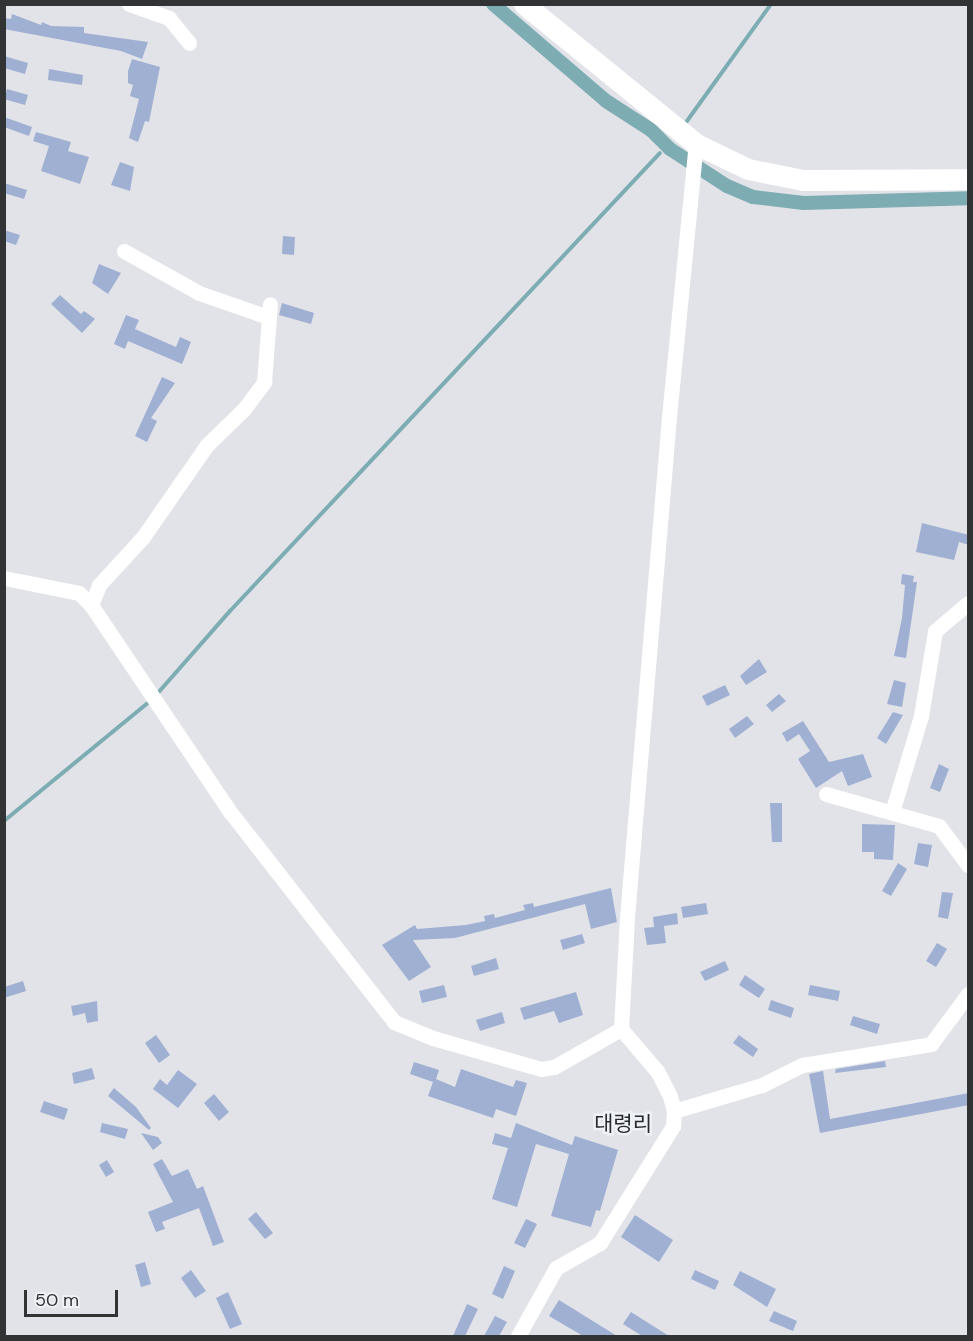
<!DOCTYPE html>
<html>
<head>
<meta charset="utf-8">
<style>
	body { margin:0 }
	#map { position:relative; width:973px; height:1341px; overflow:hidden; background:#e1e3e9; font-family:"DM Sans","Noto Sans KR",sans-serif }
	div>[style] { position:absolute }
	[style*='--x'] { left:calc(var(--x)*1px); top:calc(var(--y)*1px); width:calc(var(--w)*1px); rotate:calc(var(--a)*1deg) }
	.stream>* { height:4px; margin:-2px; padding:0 2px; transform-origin:2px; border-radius:2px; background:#7dadb2 }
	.canal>* { height:14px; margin:-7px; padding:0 7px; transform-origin:7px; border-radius:7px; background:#7dadb2 }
	.building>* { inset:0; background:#a0b0d2 }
	.street>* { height:15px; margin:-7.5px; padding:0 7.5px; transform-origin:7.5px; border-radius:7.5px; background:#fff }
	.secondary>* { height:21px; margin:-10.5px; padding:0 10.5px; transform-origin:10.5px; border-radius:10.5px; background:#fff }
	span { translate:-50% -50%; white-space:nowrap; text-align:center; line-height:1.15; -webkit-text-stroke:5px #eef1f6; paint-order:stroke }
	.quarter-label { font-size:21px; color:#282a2e }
	.frame { position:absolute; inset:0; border:6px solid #323335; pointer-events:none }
	.scale { position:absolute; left:24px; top:1290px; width:94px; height:27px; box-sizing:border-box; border:3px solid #323335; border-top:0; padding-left:8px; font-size:18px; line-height:21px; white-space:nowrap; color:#323335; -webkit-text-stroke:4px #eef1f6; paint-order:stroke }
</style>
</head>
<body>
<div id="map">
	<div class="stream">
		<i style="--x:687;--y:121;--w:144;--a:-54.3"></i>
		<i style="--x:157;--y:694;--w:111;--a:-48.7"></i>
		<i style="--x:230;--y:611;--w:628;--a:-46.81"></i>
		<i style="--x:4;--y:821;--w:188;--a:-39.4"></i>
	</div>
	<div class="canal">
		<i style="--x:493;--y:4;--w:149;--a:40.6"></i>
		<i style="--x:606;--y:101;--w:54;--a:32.8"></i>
		<i style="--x:651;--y:130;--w:27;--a:45"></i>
		<i style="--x:670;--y:149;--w:68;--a:33"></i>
		<i style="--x:727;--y:186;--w:28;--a:23"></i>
		<i style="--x:753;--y:197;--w:51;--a:6.7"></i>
		<i style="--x:804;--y:203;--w:164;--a:-1.7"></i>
	</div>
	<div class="building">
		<i style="clip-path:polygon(12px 14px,41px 25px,42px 22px,51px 26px,84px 27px,84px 33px,148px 42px,142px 59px,121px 51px,4px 29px,4px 18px,11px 19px)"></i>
		<i style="clip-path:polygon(4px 56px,28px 63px,25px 74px,4px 68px)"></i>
		<i style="clip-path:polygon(132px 59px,160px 67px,149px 122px,145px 121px,138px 142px,129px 138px,139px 99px,130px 96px,133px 85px,128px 83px,128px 71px)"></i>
		<i style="clip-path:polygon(49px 69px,83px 75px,82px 85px,48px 80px)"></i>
		<i style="clip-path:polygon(7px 89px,28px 95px,25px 105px,4px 99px)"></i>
		<i style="clip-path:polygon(4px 117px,32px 127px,29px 136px,4px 127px)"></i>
		<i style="clip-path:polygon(36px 132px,71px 142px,68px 151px,89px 157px,80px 184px,41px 171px,49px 146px,33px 141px)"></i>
		<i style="clip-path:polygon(120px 162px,134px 167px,130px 191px,111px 185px)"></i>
		<i style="clip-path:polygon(4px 183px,27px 190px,24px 199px,4px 193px)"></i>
		<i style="clip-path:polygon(4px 230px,20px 235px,16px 245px,4px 241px)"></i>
		<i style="clip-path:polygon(283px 236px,295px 237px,294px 255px,282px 254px)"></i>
		<i style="clip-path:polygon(99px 264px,121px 273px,108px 294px,92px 283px)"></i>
		<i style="clip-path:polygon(60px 295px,81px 314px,84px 311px,95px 319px,82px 333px,51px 304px)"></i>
		<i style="clip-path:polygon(282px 303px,314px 313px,311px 324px,279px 315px)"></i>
		<i style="clip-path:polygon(126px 315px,139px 320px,135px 329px,176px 347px,180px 337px,191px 342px,182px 364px,128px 341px,125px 349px,114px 344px)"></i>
		<i style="clip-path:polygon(162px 377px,175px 383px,151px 418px,157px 421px,147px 442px,135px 436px)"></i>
		<i style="clip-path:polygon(922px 523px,969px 535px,969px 545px,959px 542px,954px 560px,916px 552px)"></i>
		<i style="clip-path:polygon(902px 574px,914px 576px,913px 582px,917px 582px,906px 658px,894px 656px,902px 618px,905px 585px,901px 584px)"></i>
		<i style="clip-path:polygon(759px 659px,767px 672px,746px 685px,740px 676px)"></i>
		<i style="clip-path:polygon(894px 680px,906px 683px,902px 707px,887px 704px)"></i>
		<i style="clip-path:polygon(725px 685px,730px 695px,707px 706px,702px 696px)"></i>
		<i style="clip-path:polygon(779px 694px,786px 701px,772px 712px,766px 705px)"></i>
		<i style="clip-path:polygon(893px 712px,903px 715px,886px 744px,877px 738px)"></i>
		<i style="clip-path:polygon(747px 716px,754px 724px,735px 738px,729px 729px)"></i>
		<i style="clip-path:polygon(803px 721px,829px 762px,863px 754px,872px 777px,848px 786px,842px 771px,816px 788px,798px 759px,810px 751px,799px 734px,787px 742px,782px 733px)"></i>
		<i style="clip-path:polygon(939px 764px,949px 769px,940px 792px,930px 788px)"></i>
		<i style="clip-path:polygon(770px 803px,782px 803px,782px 842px,772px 842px)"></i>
		<i style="clip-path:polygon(862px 824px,895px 825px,893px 860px,874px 859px,874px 852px,862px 852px)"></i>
		<i style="clip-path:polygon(918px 843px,932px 845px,928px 867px,914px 864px)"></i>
		<i style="clip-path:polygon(898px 863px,907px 869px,891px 896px,882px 891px)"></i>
		<i style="clip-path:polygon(611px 888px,617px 922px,591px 929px,585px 904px,455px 938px,413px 940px,431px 967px,409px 981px,382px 945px,415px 925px,417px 929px,466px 925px,485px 921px,484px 916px,494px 914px,495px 918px,525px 910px,523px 905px,533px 903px,534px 907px)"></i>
		<i style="clip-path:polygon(942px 892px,953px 893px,948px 919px,938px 917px)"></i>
		<i style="clip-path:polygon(706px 903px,708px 914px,683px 918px,681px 907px)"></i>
		<i style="clip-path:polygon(677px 913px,678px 924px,664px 926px,666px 943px,647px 945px,644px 928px,654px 927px,653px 917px)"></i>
		<i style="clip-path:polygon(582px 934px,585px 943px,563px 950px,560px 940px)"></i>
		<i style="clip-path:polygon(937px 943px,947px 949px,936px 967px,926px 961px)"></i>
		<i style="clip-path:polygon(496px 958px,499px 969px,474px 976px,471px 966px)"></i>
		<i style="clip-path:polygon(725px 961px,729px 970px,705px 981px,700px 972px)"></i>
		<i style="clip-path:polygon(745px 975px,765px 989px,759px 998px,739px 985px)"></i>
		<i style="clip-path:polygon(23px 981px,26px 991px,4px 998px,4px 987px)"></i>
		<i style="clip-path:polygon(444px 985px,447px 997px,422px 1003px,419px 991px)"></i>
		<i style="clip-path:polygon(810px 985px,840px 991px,838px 1001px,808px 995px)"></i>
		<i style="clip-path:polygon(576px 992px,583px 1015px,559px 1023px,554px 1011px,524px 1020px,520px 1008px)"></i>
		<i style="clip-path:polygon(771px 1000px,794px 1008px,791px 1018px,768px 1010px)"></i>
		<i style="clip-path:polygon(97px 1001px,98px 1021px,87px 1023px,85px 1013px,73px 1016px,71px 1006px)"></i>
		<i style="clip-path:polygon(502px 1012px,505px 1023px,480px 1031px,476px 1020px)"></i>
		<i style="clip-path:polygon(853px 1016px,880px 1024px,877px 1034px,850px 1025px)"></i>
		<i style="clip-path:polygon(156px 1035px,170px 1055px,159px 1063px,145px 1043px)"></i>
		<i style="clip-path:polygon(739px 1035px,758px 1049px,753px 1057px,733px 1043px)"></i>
		<i style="clip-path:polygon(885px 1061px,886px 1067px,835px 1073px,836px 1069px)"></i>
		<i style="clip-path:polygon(414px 1062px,439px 1070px,436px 1079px,455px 1087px,461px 1069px,513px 1087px,516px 1080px,527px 1083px,516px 1116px,496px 1109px,493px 1118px,428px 1096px,433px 1082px,410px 1074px)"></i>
		<i style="clip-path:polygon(92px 1068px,95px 1079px,74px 1084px,72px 1073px)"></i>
		<i style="clip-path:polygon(178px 1070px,197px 1084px,178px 1108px,153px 1089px,160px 1079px,167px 1085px)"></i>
		<i style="clip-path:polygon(823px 1071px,830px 1119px,969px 1093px,969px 1105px,820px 1133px,809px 1074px)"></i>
		<i style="clip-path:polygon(114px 1088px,136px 1107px,151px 1128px,149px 1130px,108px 1096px)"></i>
		<i style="clip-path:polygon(214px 1094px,229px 1112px,219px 1121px,204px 1103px)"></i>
		<i style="clip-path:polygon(44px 1101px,68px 1109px,64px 1120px,40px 1112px)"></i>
		<i style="clip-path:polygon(102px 1123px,128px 1129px,125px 1139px,100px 1132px)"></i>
		<i style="clip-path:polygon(516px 1123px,572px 1145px,575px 1136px,618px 1150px,600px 1211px,596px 1210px,591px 1227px,551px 1216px,569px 1154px,536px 1144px,517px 1207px,492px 1199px,508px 1148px,492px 1144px,495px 1133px,511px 1138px)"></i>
		<i style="clip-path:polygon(141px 1133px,158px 1137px,162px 1143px,153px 1150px)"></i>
		<i style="clip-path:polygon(162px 1159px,172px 1176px,188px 1169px,197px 1189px,203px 1186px,224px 1242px,213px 1246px,199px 1208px,162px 1222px,165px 1229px,156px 1232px,148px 1212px,173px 1202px,153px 1164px)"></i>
		<i style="clip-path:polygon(107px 1160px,114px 1172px,106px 1177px,99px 1165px)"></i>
		<i style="clip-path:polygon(256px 1212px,273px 1233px,265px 1239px,248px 1219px)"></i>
		<i style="clip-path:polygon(635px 1215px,673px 1240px,659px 1262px,621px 1237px)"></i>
		<i style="clip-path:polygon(526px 1219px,537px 1224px,525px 1248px,514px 1243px)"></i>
		<i style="clip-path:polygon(145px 1262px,151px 1284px,141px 1287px,135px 1265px)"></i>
		<i style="clip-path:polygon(504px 1266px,515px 1271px,503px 1299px,492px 1294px)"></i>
		<i style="clip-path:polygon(191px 1270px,206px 1291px,195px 1298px,181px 1278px)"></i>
		<i style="clip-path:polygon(695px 1270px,719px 1281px,715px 1290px,691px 1279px)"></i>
		<i style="clip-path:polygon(740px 1271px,776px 1289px,767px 1307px,733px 1285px)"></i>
		<i style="clip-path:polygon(228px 1292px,242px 1324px,230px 1329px,216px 1298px)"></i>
		<i style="clip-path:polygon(559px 1300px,617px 1336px,583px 1336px,549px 1316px)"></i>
		<i style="clip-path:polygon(467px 1304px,478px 1309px,465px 1336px,453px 1336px)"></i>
		<i style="clip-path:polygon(774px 1311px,797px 1321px,793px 1331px,769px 1321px)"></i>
		<i style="clip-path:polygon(631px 1312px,669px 1336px,642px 1336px,623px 1324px)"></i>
		<i style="clip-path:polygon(495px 1316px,507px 1322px,499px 1336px,484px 1336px)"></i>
	</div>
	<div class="street">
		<i style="--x:129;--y:4;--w:42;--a:19.3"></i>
		<i style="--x:169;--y:18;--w:32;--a:51"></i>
		<i style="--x:124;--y:251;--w:86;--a:29.2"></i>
		<i style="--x:199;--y:293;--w:73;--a:19.2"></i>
		<i style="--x:4;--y:578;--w:76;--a:11.3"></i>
		<i style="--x:79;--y:593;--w:17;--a:45"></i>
		<i style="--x:91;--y:605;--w:251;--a:56.1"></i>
		<i style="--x:231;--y:813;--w:265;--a:52"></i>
		<i style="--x:394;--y:1022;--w:42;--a:22.3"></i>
		<i style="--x:433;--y:1038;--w:112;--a:16"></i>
		<i style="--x:541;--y:1069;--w:13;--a:-9"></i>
		<i style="--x:554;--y:1067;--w:77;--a:-29.6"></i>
		<i style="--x:91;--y:605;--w:22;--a:-68"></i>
		<i style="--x:99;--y:585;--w:65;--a:-47.5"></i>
		<i style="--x:143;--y:537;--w:112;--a:-55.2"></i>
		<i style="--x:207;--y:445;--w:52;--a:-44.2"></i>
		<i style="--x:244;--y:409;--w:34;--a:-53"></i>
		<i style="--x:264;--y:382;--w:78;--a:-85.6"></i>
		<i style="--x:826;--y:794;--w:117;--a:15.8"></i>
		<i style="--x:939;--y:826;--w:49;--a:53.4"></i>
		<i style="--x:892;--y:812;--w:100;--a:-73.2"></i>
		<i style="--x:921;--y:716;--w:86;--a:-80.6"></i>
		<i style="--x:935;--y:631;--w:43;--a:-40.3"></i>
		<i style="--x:674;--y:1111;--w:92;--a:-16.5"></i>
		<i style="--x:762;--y:1085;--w:45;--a:-26.6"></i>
		<i style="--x:802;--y:1065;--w:131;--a:-9.2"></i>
		<i style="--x:931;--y:1044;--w:62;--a:-53.5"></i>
		<i style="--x:518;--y:1336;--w:78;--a:-60.8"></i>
		<i style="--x:556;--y:1268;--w:51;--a:-29.6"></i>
		<i style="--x:600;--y:1243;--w:138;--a:-58"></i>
		<i style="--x:673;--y:1126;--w:15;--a:-86"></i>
		<i style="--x:674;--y:1111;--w:16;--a:-105"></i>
		<i style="--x:670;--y:1096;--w:28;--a:-117"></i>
		<i style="--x:657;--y:1071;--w:55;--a:-130.6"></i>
		<i style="--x:621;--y:1029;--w:112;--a:-86.9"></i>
		<i style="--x:627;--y:917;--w:502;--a:-85.2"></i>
		<i style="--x:669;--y:417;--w:274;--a:-84.4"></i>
	</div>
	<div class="secondary">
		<i style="--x:524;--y:4;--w:222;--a:39.1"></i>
		<i style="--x:696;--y:144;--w:58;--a:25.7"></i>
		<i style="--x:748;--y:169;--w:56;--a:11.3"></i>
		<i style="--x:803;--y:180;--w:165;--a:-0.3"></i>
	</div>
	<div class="quarter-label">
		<span style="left:623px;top:1124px">대령리</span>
	</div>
	<div class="frame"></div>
	<div class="scale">50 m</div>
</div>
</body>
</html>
